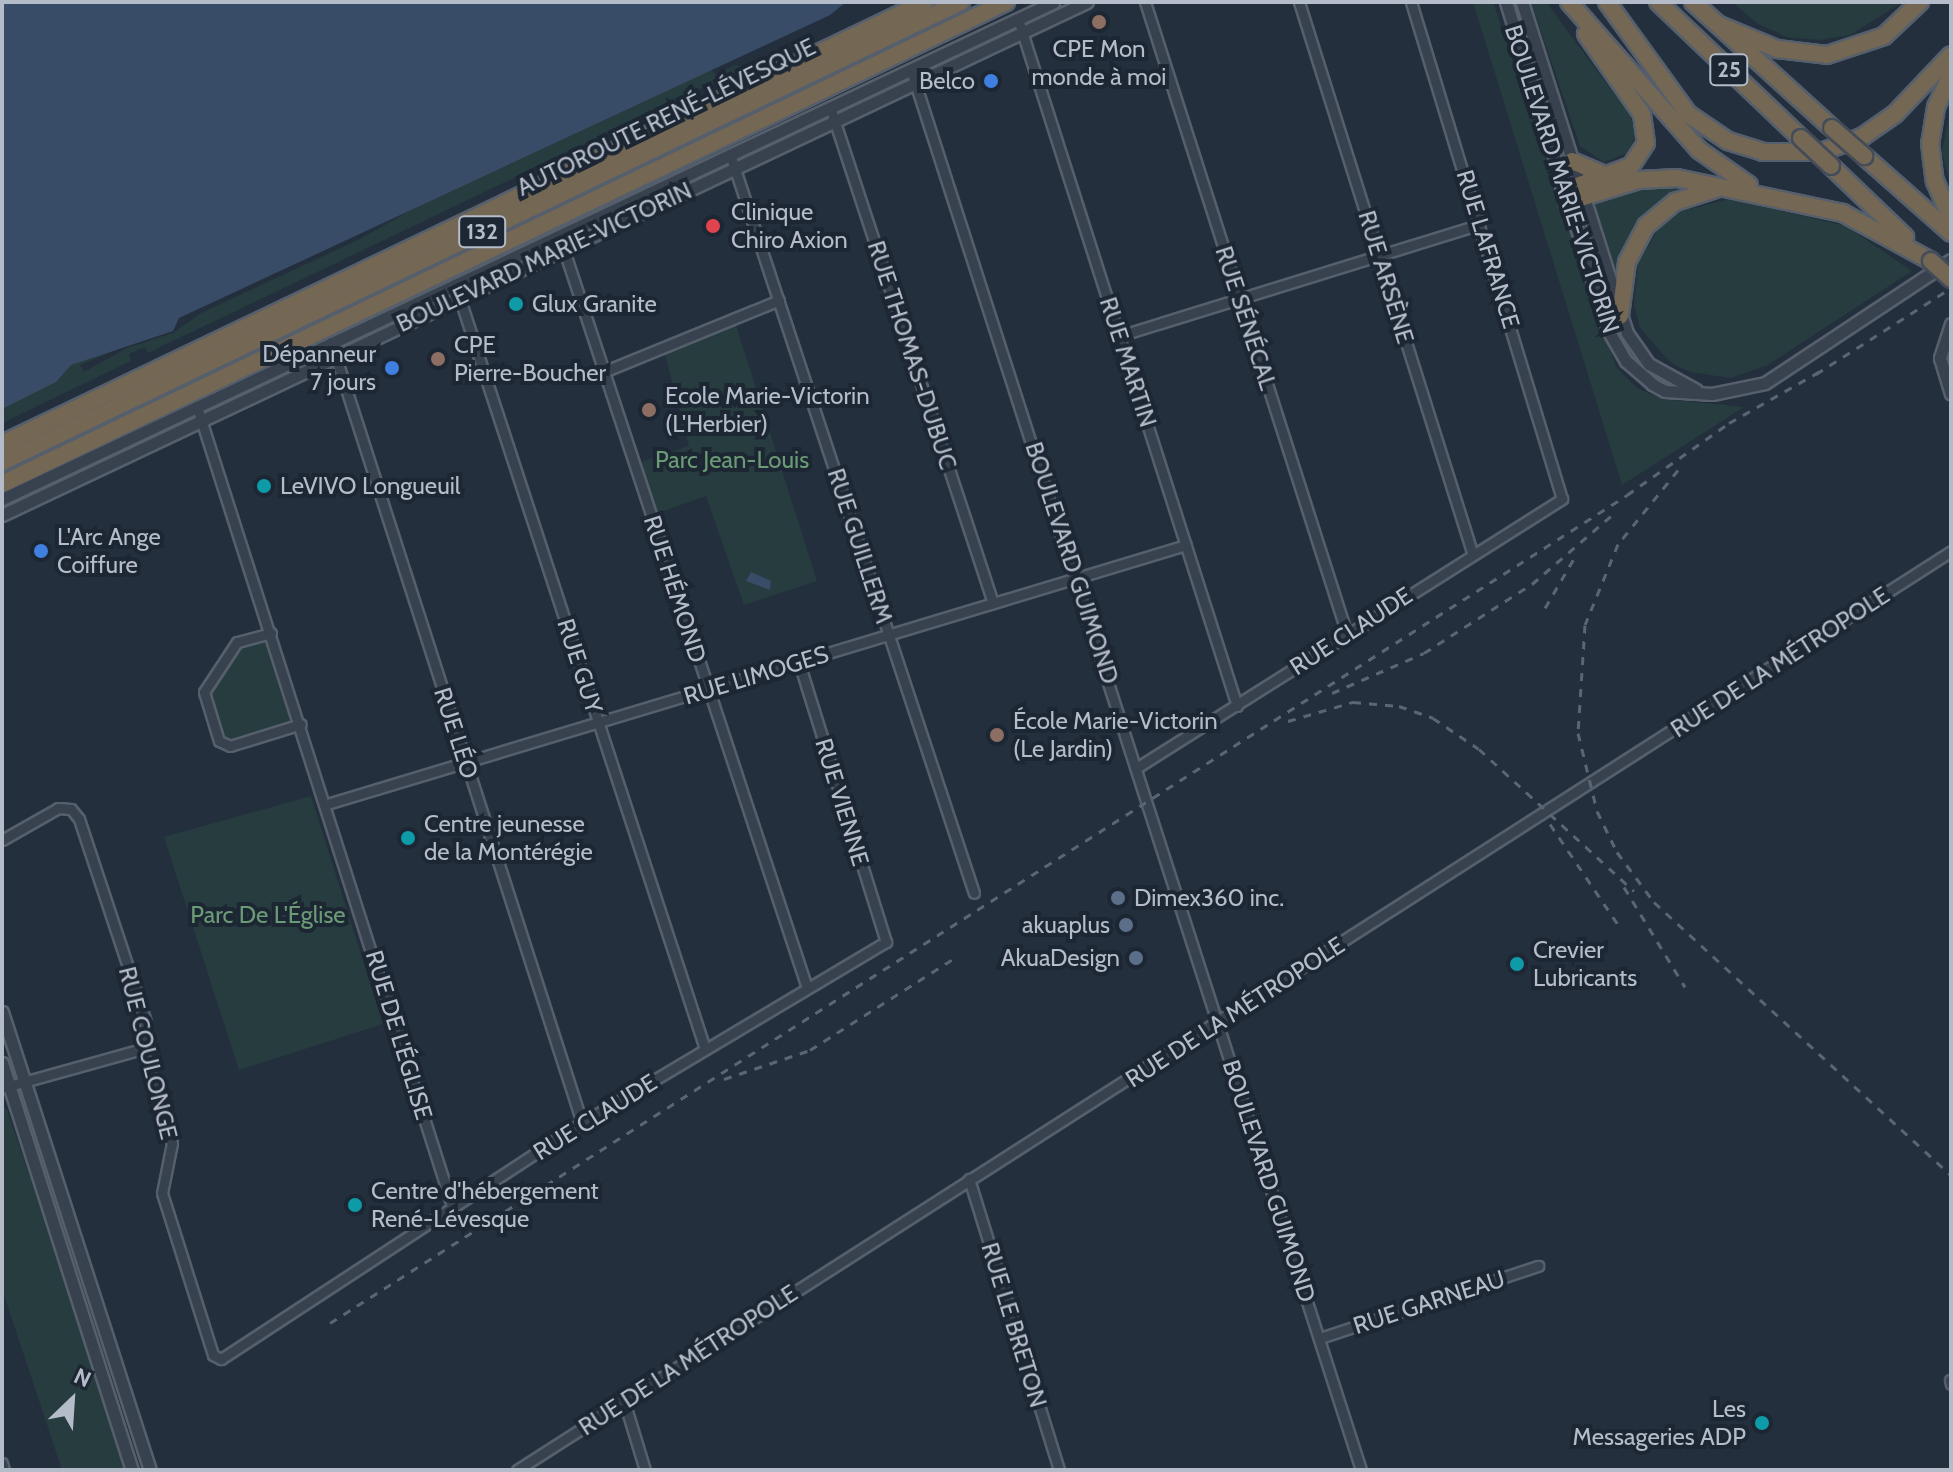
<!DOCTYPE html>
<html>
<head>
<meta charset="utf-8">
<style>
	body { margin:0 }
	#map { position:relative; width:1953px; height:1472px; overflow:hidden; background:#242f3e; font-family:Cabin,sans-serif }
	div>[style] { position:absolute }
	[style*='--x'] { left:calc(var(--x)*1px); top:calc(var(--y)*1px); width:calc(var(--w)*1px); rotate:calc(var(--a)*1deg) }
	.green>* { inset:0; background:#263c3f }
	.water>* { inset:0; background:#394c67 }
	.roads { filter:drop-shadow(2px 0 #565f6c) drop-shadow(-2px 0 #565f6c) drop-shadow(0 2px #565f6c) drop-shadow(0 -2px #565f6c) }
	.minor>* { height:9px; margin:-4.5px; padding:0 4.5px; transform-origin:4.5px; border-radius:4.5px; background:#38414e }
	.tertiary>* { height:11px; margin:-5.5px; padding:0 5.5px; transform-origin:5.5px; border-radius:5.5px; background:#38414e }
	.motorway>* { height:16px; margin:-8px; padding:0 8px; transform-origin:8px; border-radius:8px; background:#746855 }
	.rail>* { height:3px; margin-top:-1.5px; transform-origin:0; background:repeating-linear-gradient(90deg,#5a6575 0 8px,transparent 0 16px) }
	.bridges { filter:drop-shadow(2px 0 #434c59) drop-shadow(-2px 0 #434c59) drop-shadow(0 2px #434c59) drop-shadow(0 -2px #434c59) }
	.motorway-bridge>* { height:16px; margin:-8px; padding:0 8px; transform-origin:8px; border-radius:8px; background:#746855 }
	.dots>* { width:22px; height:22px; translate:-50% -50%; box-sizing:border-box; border:4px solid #1d2633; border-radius:50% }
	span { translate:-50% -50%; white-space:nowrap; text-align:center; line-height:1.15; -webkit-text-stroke:8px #1d2633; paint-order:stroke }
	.shield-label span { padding:2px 6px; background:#1d2633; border:2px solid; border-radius:6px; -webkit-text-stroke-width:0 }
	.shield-label { font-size:22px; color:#b4bcc9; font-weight:700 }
	.poi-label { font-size:24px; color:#b4bcc9 }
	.right { translate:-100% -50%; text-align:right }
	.left { translate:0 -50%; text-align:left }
	.street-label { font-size:24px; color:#b4bcc9 }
	.park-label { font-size:24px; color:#6b9a76 }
	.frame { position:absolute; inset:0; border:4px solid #b4bcc9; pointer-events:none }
	.north { position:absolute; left:32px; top:1360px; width:80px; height:80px; -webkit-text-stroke:6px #1d2633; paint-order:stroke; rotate:25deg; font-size:22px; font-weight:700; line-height:32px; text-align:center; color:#b4bcc9 }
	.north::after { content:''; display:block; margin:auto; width:28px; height:36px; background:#b4bcc9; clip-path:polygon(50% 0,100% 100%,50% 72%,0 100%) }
</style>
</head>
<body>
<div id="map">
	<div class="green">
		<i style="clip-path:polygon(1473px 2px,1493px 2px,1616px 367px,1637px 388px,1662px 399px,1744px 407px,1622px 485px)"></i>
		<i style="clip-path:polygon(1531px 2px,1546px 2px,1630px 115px,1636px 135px,1627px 153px,1604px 162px,1580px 146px)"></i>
		<i style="clip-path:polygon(1732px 2px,1903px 2px,1850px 35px,1819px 40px,1787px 37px,1758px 24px)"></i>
		<i style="clip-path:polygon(735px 65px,746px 67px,148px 353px,145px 347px,129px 354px,131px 361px,2px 423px,2px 362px,163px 331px,80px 365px,84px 372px,127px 348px,173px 333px,201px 313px,360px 239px,434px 197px,711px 69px,716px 75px)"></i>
		<i style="clip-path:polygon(1951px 106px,1951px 188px,1942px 152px)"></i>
		<i style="clip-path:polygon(1646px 184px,1690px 187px,1640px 222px,1616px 272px,1593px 203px)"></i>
		<i style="clip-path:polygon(1729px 199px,1846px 226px,1912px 271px,1766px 366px,1730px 378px,1690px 372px,1670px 362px,1640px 328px,1634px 304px,1638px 264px,1661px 224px,1678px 212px)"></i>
		<i style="clip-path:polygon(735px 322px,817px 581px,744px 605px,706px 496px,652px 515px,635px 464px,689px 446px,664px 351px)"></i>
		<i style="clip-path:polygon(271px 633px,301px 724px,230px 746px,219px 741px,204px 692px,237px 642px)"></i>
		<i style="clip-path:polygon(311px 796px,383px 1024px,239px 1070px,164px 837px)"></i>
		<i style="clip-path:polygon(2px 1106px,7px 1110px,132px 1470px,62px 1470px,2px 1289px)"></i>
	</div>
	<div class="water">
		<i style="clip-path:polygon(2px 2px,846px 2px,830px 15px,179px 318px,173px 331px,71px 365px,56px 382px,2px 409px)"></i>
		<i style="clip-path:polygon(751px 572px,771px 581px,770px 590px,746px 581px)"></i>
	</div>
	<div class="roads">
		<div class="minor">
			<i style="--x:1145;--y:2;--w:663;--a:72.28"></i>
			<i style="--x:1299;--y:2;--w:577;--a:72.54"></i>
			<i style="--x:1018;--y:19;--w:721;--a:72.32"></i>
			<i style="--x:911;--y:70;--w:1471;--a:72.18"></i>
			<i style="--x:830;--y:107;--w:522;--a:71.81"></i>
			<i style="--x:730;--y:154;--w:778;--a:71.73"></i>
			<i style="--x:559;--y:235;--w:793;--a:71.77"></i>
			<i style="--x:455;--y:284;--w:805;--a:71.9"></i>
			<i style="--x:1119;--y:336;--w:378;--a:-17.2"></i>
			<i style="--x:331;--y:342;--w:820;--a:72.18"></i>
			<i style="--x:603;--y:372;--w:190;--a:-22.2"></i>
			<i style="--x:197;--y:407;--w:842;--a:72.3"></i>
			<i style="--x:271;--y:633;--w:35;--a:165"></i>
			<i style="--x:237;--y:642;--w:60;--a:123.4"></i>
			<i style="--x:204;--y:692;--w:51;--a:73"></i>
			<i style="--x:219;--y:741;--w:12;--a:24"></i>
			<i style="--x:230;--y:746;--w:74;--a:-17.2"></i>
			<i style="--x:1138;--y:767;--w:502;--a:-32.3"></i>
			<i style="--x:1562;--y:499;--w:519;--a:-106.9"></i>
			<i style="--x:327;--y:804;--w:897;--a:-16.78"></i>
			<i style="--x:2;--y:840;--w:64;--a:-29.7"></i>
			<i style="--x:58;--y:808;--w:13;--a:4"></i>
			<i style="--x:71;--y:809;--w:13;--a:51"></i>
			<i style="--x:79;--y:819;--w:214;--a:71.7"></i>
			<i style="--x:146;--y:1022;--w:27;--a:98"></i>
			<i style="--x:142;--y:1049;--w:99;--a:72.3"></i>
			<i style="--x:172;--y:1143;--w:51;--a:101.3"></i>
			<i style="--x:162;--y:1193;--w:170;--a:72.5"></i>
			<i style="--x:213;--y:1355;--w:9;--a:27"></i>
			<i style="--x:221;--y:1359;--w:431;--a:-33.2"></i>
			<i style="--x:582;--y:1123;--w:354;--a:-30.8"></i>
			<i style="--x:886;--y:942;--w:293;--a:-107.3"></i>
			<i style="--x:2;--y:1088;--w:145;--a:-15.6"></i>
			<i style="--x:969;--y:1179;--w:305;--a:72.8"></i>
			<i style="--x:1320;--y:1338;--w:230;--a:-18.3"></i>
			<i style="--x:1950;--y:1380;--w:4;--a:76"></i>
			<i style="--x:624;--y:1401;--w:72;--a:73.1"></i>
			<i style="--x:2;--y:1463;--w:7;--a:74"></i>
			<i style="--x:517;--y:1470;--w:1703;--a:-32.65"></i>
		</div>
		<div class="tertiary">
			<i style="--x:1506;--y:2;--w:343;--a:72.7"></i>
			<i style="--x:1608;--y:330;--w:36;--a:60"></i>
			<i style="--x:1626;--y:361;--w:35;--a:41"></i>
			<i style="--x:1652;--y:384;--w:15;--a:28"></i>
			<i style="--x:1665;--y:391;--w:47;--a:3.7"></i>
			<i style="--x:1712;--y:394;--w:54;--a:-11.7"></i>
			<i style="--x:1765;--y:383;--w:223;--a:-33.5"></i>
			<i style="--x:1522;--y:2;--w:347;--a:72.4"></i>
			<i style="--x:1627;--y:333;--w:38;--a:55"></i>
			<i style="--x:1649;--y:364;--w:54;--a:29"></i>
			<i style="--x:1951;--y:324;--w:36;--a:108"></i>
			<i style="--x:1940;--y:358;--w:37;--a:73"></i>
			<i style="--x:2;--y:499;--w:1163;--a:-25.29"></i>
			<i style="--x:2;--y:515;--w:1200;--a:-25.31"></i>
			<i style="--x:2;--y:1012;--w:481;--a:72.1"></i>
			<i style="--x:2;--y:1063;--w:427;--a:72.3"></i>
		</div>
		<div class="motorway">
			<i style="--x:1569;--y:2;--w:197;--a:48.7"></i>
			<i style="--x:1699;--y:150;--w:61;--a:35"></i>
			<i style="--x:1607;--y:2;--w:138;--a:54.1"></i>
			<i style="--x:1688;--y:114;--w:48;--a:34"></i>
			<i style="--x:1728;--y:141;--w:37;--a:17"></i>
			<i style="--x:1763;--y:152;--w:58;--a:0"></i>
			<i style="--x:1821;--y:152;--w:44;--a:-20.1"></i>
			<i style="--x:1862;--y:137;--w:40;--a:-34.9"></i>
			<i style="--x:1895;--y:114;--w:81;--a:-46.5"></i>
			<i style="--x:1658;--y:2;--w:197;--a:43.6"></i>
			<i style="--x:1693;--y:2;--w:188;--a:42.2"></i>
			<i style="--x:1719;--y:25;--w:63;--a:22.5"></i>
			<i style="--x:1777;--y:49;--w:50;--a:6.8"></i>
			<i style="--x:1827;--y:55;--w:60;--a:-18.4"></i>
			<i style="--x:1884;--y:36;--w:50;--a:-43.4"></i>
			<i style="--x:1951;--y:75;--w:35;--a:115"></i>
			<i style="--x:1936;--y:107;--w:36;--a:99"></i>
			<i style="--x:1930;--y:143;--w:38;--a:83"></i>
			<i style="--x:1935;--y:181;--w:40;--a:66.6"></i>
			<i style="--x:1864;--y:156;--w:116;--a:41.5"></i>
			<i style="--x:1572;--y:161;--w:38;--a:23"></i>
			<i style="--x:1831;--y:166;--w:103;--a:43.8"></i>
			<i style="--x:1564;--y:191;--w:72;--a:-20.5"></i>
			<i style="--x:1631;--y:166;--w:27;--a:-57"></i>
			<i style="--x:1646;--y:143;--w:29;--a:-98"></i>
			<i style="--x:1642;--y:114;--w:98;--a:-125"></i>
			<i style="--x:1567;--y:202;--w:75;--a:-17"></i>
			<i style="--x:1639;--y:180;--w:38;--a:-3"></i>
			<i style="--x:1677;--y:178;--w:170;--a:11.9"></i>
			<i style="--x:1843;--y:213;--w:100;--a:28.6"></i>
			<i style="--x:1620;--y:316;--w:54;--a:-82.6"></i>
			<i style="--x:1627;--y:262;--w:41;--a:-62.2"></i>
			<i style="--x:1646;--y:226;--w:38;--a:-40"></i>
			<i style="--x:1675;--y:202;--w:43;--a:-17.6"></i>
			<i style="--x:2;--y:444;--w:1023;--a:-25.59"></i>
			<i style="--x:2;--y:462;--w:1064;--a:-25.63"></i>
			<i style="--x:2;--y:484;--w:1114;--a:-25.64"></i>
		</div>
	</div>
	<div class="rail">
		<i style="--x:1816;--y:374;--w:160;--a:-32.5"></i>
		<i style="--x:1678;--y:470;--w:95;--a:129"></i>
		<i style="--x:1618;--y:544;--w:87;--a:112.2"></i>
		<i style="--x:1585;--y:625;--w:108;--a:93.7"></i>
		<i style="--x:1578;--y:733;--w:80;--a:76.3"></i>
		<i style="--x:1597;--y:811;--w:46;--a:64"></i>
		<i style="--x:1617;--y:852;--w:62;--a:53.5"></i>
		<i style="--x:1654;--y:902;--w:403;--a:42.6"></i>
		<i style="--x:1545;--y:608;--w:56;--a:-59.7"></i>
		<i style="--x:1332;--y:693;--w:100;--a:-23.5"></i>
		<i style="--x:1424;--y:653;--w:128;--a:-32.6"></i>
		<i style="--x:1532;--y:584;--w:112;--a:-40.7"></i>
		<i style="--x:1288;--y:721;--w:68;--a:-16.3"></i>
		<i style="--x:1353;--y:702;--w:46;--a:5"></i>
		<i style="--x:1399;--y:706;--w:36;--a:19"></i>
		<i style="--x:1433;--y:718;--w:55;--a:34"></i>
		<i style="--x:1479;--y:749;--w:210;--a:42.5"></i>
		<i style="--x:1550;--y:824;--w:120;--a:55.9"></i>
		<i style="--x:1624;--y:887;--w:117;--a:58.6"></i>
		<i style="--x:724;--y:1079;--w:91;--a:-18.6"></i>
		<i style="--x:810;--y:1050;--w:169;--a:-32.5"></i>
		<i style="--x:330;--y:1323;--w:1539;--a:-32.55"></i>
		<i style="--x:1627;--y:495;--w:125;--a:-35.2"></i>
		<i style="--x:1729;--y:423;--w:112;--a:-29.6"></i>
	</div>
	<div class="bridges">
		<div class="motorway-bridge">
			<i style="--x:1832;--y:128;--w:43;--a:41.2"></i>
			<i style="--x:1801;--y:138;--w:41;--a:43"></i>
			<i style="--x:1931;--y:261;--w:27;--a:42"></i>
		</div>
	</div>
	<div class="dots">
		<i style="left:1099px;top:22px;background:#8d6e63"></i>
		<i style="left:991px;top:81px;background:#3f7fe0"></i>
		<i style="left:713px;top:226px;background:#e0444e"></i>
		<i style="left:516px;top:304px;background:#0f9aa8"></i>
		<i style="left:438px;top:359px;background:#8d6e63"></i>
		<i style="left:392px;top:368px;background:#3f7fe0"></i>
		<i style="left:649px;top:410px;background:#8d6e63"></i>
		<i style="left:264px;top:486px;background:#0f9aa8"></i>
		<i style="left:41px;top:551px;background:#3f7fe0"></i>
		<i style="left:997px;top:735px;background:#8d6e63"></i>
		<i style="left:408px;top:838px;background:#0f9aa8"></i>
		<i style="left:1118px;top:898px;background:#5c6f8a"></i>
		<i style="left:1126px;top:925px;background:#5c6f8a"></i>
		<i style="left:1136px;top:958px;background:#5c6f8a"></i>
		<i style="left:1517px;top:964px;background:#0f9aa8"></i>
		<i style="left:355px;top:1205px;background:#0f9aa8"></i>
		<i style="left:1762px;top:1423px;background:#0f9aa8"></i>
	</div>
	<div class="shield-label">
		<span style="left:1729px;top:70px">25</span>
		<span style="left:482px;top:232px">132</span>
	</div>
	<div class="poi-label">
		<span style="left:1099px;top:63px">CPE Mon<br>monde à moi</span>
		<span class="right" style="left:975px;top:81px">Belco</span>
		<span class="left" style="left:731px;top:226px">Clinique<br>Chiro Axion</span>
		<span class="left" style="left:532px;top:304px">Glux Granite</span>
		<span class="left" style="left:454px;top:359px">CPE<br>Pierre-Boucher</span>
		<span class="right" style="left:376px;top:368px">Dépanneur<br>7 jours</span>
		<span class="left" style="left:665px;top:410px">Ecole Marie-Victorin<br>(L'Herbier)</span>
		<span class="left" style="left:280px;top:486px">LeVIVO Longueuil</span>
		<span class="left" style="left:57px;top:551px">L'Arc Ange<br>Coiffure</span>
		<span class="left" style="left:1013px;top:735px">École Marie-Victorin<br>(Le Jardin)</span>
		<span class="left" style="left:424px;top:838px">Centre jeunesse<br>de la Montérégie</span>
		<span class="left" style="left:1134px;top:898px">Dimex360 inc.</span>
		<span class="right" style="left:1110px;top:925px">akuaplus</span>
		<span class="left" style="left:1533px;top:964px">Crevier<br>Lubricants</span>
		<span class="right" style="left:1120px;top:958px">AkuaDesign</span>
		<span class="left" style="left:371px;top:1205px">Centre d'hébergement<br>René-Lévesque</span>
		<span class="right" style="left:1746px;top:1423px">Les<br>Messageries ADP</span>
	</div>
	<div class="street-label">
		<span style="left:666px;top:117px;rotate:-26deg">AUTOROUTE RENÉ-LÉVESQUE</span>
		<span style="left:1562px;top:179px;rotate:72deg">BOULEVARD MARIE-VICTORIN</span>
		<span style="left:1488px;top:249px;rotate:73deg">RUE LAFRANCE</span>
		<span style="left:544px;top:257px;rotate:-25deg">BOULEVARD MARIE-VICTORIN</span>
		<span style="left:1386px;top:277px;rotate:73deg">RUE ARSÈNE</span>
		<span style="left:1246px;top:318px;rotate:72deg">RUE SÉNÉCAL</span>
		<span style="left:912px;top:355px;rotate:72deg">RUE THOMAS-DUBUC</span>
		<span style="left:1128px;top:362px;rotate:72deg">RUE MARTIN</span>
		<span style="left:860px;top:546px;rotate:72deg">RUE GUILLERM</span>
		<span style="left:1072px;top:563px;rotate:72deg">BOULEVARD GUIMOND</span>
		<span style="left:675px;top:589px;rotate:72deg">RUE HÉMOND</span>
		<span style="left:1351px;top:631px;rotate:-33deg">RUE CLAUDE</span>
		<span style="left:1780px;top:662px;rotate:-33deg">RUE DE LA MÉTROPOLE</span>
		<span style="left:580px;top:666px;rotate:72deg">RUE GUY</span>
		<span style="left:756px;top:675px;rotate:-17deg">RUE LIMOGES</span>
		<span style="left:456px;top:733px;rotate:72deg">RUE LÉO</span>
		<span style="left:842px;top:802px;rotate:73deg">RUE VIENNE</span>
		<span style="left:1235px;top:1012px;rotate:-33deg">RUE DE LA MÉTROPOLE</span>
		<span style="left:399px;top:1035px;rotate:73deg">RUE DE L'ÉGLISE</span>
		<span style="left:148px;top:1053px;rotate:76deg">RUE COULONGE</span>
		<span style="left:595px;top:1117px;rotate:-32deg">RUE CLAUDE</span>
		<span style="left:1269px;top:1181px;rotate:72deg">BOULEVARD GUIMOND</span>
		<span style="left:1429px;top:1302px;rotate:-18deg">RUE GARNEAU</span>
		<span style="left:1014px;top:1325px;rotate:73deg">RUE LE BRETON</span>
		<span style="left:688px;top:1360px;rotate:-33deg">RUE DE LA MÉTROPOLE</span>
	</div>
	<div class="park-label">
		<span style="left:732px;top:460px">Parc Jean-Louis</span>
		<span style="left:268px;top:915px">Parc De L'Église</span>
	</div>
	<div class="frame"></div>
	<div class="north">N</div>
</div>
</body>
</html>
